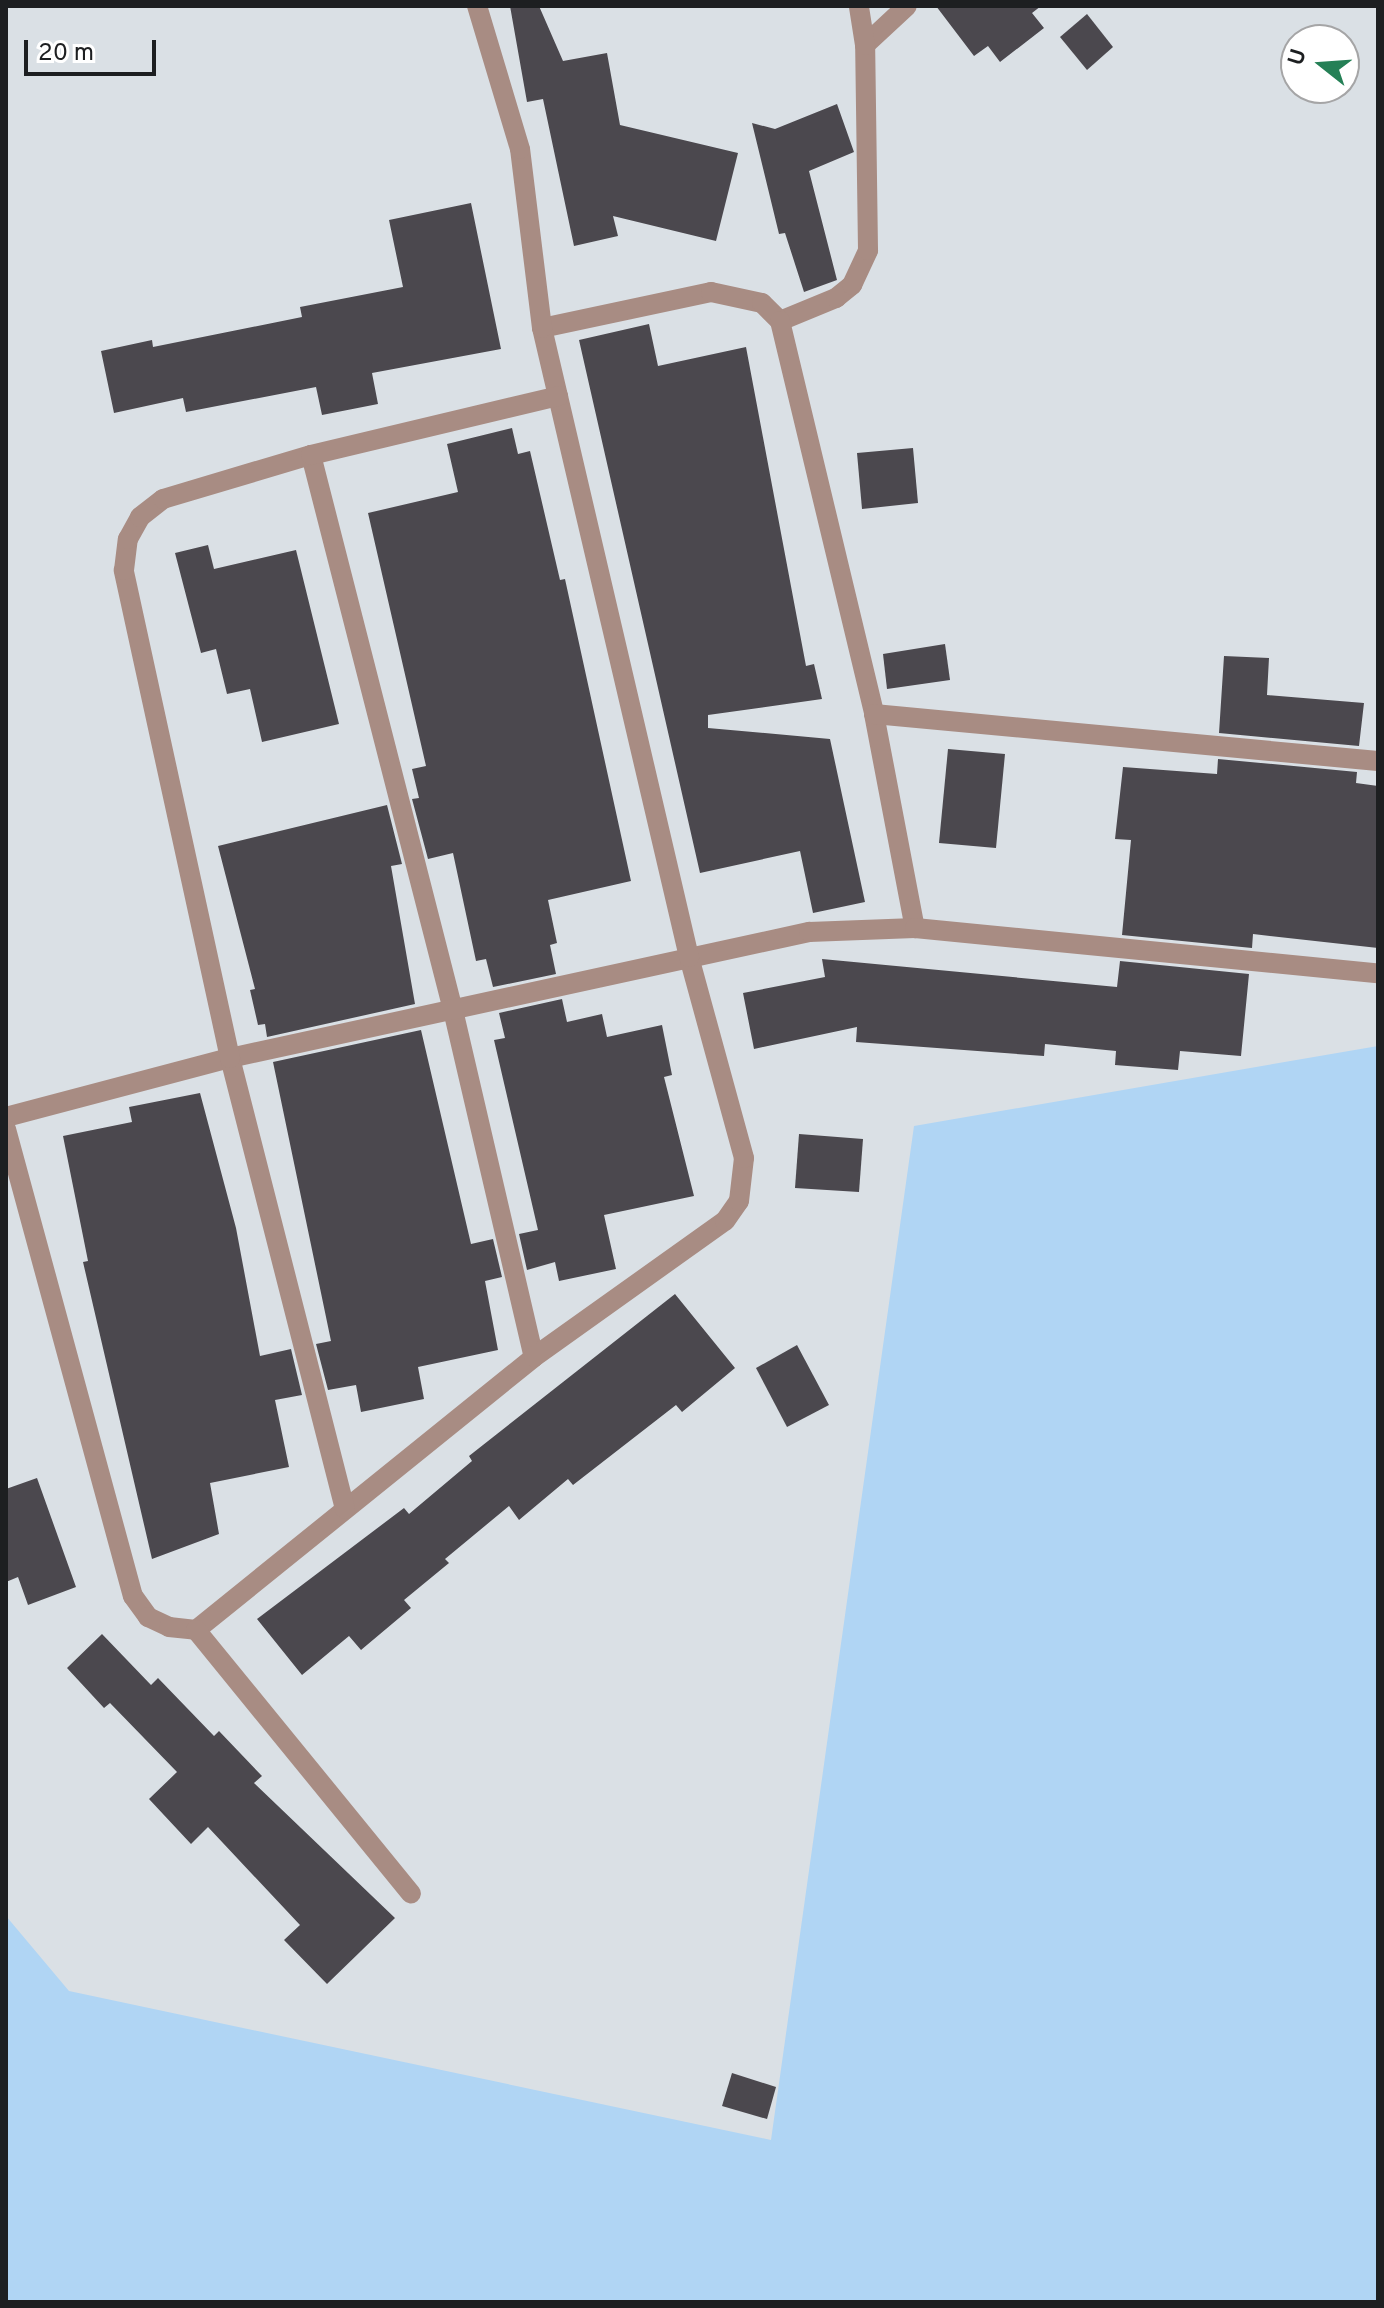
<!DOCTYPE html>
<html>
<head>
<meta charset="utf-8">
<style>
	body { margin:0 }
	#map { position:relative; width:1384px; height:2308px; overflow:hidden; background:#dae0e5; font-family:Overpass,sans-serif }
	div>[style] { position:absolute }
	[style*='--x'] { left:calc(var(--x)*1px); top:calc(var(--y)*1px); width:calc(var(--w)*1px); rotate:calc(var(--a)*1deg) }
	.green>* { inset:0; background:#b0d5f4 }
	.building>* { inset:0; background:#4b484e }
	.minor>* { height:20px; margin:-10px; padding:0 10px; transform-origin:10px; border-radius:10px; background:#a88c83 }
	span { translate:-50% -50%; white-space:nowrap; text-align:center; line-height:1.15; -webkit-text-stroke:8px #fff; paint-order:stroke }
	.frame { position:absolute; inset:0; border:8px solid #1d1f21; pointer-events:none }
	.north { position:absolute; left:1280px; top:24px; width:80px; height:80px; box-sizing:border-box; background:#fff; border:2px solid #a5a5a6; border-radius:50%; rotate:287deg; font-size:22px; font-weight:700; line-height:32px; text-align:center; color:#1d1f21 }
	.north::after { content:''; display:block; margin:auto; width:28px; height:36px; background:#258056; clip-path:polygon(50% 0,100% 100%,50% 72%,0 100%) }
	.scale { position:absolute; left:24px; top:40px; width:132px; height:36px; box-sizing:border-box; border:4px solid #1d1f21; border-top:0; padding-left:10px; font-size:24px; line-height:28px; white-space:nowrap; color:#1d1f21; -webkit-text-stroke:6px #fff; paint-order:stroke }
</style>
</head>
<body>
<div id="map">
	<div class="green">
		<i style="clip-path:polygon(1378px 1046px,1378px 2302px,6px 2302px,6px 1916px,69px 1991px,771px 2140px,914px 1126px)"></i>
	</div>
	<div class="building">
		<i style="clip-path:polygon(510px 6px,539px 6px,563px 61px,607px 53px,620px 125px,738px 153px,716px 241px,613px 216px,618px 236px,574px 246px,543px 99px,527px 102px)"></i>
		<i style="clip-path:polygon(936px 6px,1041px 6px,1032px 13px,1044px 28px,1000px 62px,988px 46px,974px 56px)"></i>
		<i style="clip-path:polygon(1087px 14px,1113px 47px,1087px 70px,1060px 37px)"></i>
		<i style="clip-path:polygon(837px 104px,854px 152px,809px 171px,837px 280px,804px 292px,785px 233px,779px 234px,752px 123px,775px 129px)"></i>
		<i style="clip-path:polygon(471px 203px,501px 349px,372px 373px,378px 404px,322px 415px,316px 387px,186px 412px,183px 398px,114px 413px,101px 351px,152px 340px,153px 347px,302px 317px,300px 307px,403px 287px,389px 220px)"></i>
		<i style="clip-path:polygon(649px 324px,658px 366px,746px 347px,806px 666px,814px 664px,822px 699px,708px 715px,708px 728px,830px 739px,865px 902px,813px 913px,800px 851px,700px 873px,579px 340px)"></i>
		<i style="clip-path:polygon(512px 428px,518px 454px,530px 451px,560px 580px,565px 579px,631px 881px,548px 900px,557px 943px,550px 945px,556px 974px,493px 987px,486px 959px,476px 961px,453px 853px,428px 859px,412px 799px,419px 798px,412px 769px,426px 766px,368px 513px,458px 492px,447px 444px)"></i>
		<i style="clip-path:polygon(913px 448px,918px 503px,862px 509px,857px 453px)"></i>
		<i style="clip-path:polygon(208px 545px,214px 569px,296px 550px,339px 724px,262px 742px,250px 689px,227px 694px,216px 649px,201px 653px,175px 553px)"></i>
		<i style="clip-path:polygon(945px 644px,950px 680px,887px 689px,883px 654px)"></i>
		<i style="clip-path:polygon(1224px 656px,1269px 658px,1267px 695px,1364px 703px,1359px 746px,1219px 733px)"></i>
		<i style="clip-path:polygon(948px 749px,1005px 754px,996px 848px,939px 843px)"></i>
		<i style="clip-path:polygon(1218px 759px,1357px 772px,1356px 783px,1378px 786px,1378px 948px,1253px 934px,1252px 948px,1122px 935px,1131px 840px,1115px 839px,1123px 767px,1217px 774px)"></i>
		<i style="clip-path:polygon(387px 805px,402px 864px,391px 866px,415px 1004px,267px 1037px,265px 1024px,258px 1025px,250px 990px,255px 989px,218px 846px)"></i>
		<i style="clip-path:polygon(822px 959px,1117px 987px,1120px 961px,1249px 974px,1241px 1056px,1180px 1051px,1178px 1070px,1115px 1065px,1116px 1051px,1045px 1044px,1044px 1056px,856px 1042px,857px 1027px,754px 1049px,743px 993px,825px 977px)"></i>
		<i style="clip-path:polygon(562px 999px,567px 1022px,602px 1014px,607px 1037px,662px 1025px,672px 1075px,664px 1077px,694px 1196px,604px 1215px,616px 1269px,559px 1281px,555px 1262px,527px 1270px,519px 1234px,538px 1230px,494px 1040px,505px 1038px,499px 1013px)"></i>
		<i style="clip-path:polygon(421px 1030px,471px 1244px,493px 1239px,502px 1277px,485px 1281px,498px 1350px,418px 1367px,424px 1399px,361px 1412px,356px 1385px,328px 1390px,316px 1344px,331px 1341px,273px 1062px)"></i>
		<i style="clip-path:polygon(200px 1093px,236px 1228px,260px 1356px,291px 1349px,302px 1395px,275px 1400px,289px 1467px,210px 1483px,219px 1534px,152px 1559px,83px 1262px,88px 1261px,63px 1136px,132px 1122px,129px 1107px)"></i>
		<i style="clip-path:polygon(799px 1134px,863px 1139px,859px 1192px,795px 1188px)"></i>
		<i style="clip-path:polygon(675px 1294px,735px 1368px,682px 1412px,676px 1405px,573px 1485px,568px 1479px,519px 1520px,509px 1506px,445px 1559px,449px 1563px,404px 1600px,411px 1608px,361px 1650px,349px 1636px,302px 1675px,257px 1619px,404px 1508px,409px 1514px,472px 1461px,469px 1456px)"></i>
		<i style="clip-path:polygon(797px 1345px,829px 1405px,787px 1427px,756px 1368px)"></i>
		<i style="clip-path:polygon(37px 1478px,76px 1587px,28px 1605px,18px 1577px,6px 1582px,6px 1489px)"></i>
		<i style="clip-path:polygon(102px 1634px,151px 1685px,158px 1678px,214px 1736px,219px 1731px,262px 1776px,254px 1783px,395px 1918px,327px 1984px,284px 1940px,300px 1925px,208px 1827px,191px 1844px,149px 1799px,177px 1772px,110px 1703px,104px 1708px,67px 1668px)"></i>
		<i style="clip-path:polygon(732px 2073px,776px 2087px,767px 2119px,722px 2106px)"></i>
	</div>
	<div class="minor">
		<i style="--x:865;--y:45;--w:57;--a:-42.9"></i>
		<i style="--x:780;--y:321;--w:61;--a:-22.3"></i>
		<i style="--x:836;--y:298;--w:21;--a:-39"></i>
		<i style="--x:852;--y:285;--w:38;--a:-65"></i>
		<i style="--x:868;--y:250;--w:205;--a:-90.8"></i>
		<i style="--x:865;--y:45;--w:39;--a:-99"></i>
		<i style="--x:542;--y:328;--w:173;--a:-12"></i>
		<i style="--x:711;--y:292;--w:52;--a:12.2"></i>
		<i style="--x:762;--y:303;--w:25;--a:45"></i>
		<i style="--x:780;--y:321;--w:404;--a:76.5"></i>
		<i style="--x:874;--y:714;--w:218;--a:79.2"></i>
		<i style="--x:311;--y:455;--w:573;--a:75.65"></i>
		<i style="--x:453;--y:1010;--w:356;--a:76.9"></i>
		<i style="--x:874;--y:714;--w:506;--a:5.33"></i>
		<i style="--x:6;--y:1117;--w:232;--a:-14.8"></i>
		<i style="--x:230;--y:1058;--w:593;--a:-12.28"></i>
		<i style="--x:809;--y:932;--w:106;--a:-2.2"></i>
		<i style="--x:915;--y:928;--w:465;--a:5.6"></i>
		<i style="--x:6;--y:1129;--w:484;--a:74.8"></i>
		<i style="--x:133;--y:1596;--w:26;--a:54"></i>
		<i style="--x:148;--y:1617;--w:23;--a:25"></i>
		<i style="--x:169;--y:1627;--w:27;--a:6"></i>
		<i style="--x:196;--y:1630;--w:434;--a:-38.9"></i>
		<i style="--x:534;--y:1357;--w:234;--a:-35.5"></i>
		<i style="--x:725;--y:1221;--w:24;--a:-55"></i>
		<i style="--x:739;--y:1201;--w:43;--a:-83.4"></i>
		<i style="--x:744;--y:1158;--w:208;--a:-105.3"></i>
		<i style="--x:689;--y:957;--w:646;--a:-103.15"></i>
		<i style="--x:542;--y:328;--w:180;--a:-97"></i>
		<i style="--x:520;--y:149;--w:149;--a:-106.7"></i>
		<i style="--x:345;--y:1509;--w:465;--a:-104.3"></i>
		<i style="--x:230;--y:1058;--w:499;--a:-102.3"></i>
		<i style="--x:124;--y:570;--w:31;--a:-83"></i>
		<i style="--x:128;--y:539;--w:25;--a:-61"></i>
		<i style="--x:140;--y:517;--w:29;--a:-38"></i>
		<i style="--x:163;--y:499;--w:154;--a:-16.6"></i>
		<i style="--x:311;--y:455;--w:254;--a:-13.4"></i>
		<i style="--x:196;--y:1630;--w:340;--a:50.8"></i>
	</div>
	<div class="frame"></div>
	<div class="north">U</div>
	<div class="scale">20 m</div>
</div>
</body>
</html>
